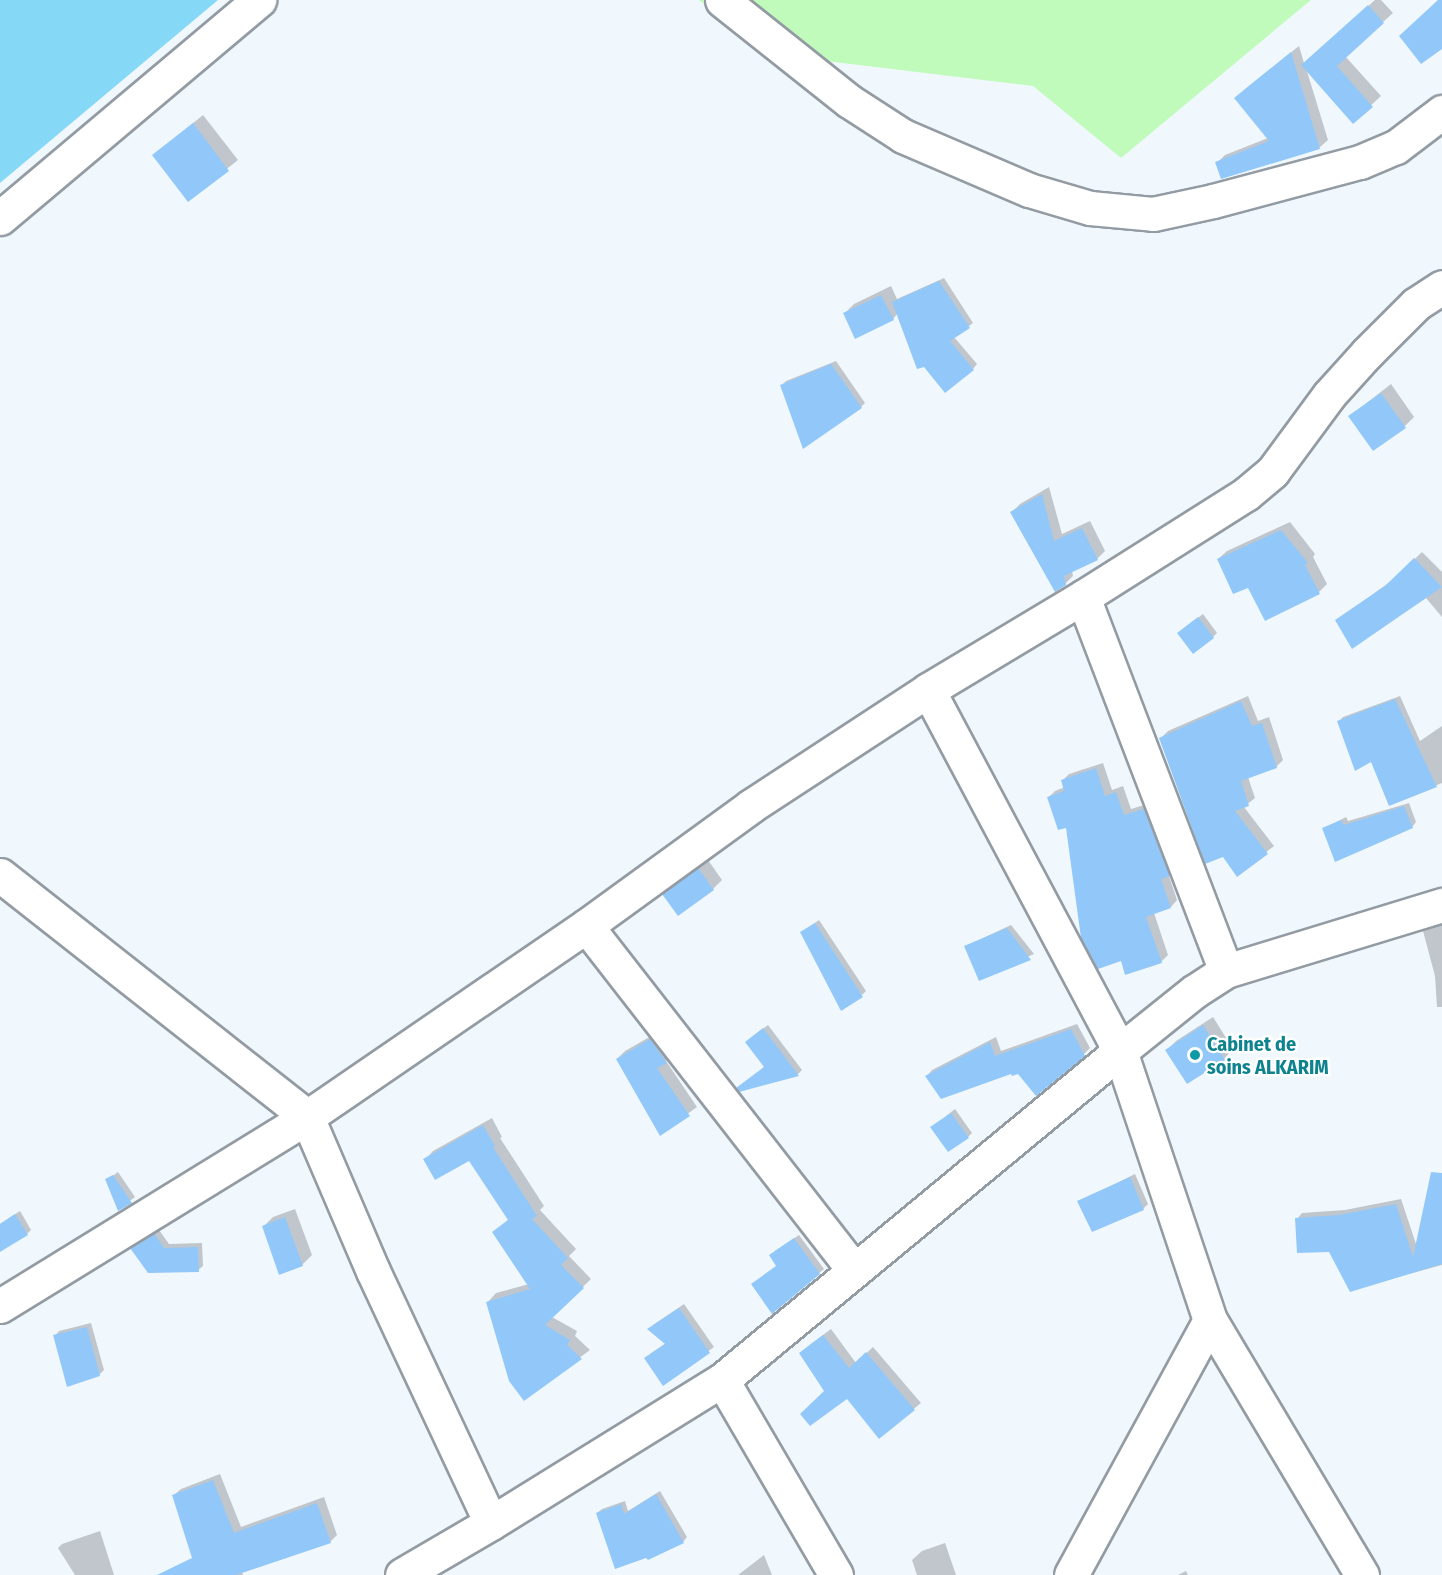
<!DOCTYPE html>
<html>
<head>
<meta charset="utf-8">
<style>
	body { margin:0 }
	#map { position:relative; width:1442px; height:1575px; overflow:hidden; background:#f0f8fe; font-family:"Fira Sans Condensed",sans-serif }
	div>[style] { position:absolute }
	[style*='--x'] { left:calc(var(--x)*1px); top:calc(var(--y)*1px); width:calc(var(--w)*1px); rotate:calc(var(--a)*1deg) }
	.green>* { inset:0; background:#c0fbbc }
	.water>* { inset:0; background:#86d9f6 }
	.shadow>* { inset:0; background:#0003 }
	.building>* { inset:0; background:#91c8f9 }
	.roads { filter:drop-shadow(2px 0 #939ba3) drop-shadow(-2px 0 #939ba3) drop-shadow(0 2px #939ba3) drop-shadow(0 -2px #939ba3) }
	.street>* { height:33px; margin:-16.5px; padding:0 16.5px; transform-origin:16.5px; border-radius:16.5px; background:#fff }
	.secondary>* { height:33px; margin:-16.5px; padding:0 16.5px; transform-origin:16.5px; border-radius:16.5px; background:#fff }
	.dots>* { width:16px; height:16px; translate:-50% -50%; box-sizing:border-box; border:3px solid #fff; border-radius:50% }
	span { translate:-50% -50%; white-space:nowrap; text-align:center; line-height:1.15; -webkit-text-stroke:4.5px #fff; paint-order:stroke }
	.culture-label { font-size:20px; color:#0d838f; font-weight:700 }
	.left { translate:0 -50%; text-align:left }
</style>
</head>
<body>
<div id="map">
	<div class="green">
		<i style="clip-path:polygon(699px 0,1311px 0,1121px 158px,1033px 86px,768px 54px)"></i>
	</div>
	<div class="water">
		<i style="clip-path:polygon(0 0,218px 0,0 183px)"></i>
	</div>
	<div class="shadow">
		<i style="clip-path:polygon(1375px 0,1381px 0,1393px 13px,1345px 56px,1381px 96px,1353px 122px,1306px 68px,1328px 140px,1320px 147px,1222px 177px,1217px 163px,1225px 155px,1268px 138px,1244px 90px,1299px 46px,1304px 63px)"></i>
		<i style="clip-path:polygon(203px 115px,238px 160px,188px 200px,154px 155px)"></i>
		<i style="clip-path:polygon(944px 278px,973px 323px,954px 337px,977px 364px,973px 369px,898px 313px,893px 319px,844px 314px,854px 304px,891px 286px,897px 299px)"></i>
		<i style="clip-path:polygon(836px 361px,865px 403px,861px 407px,781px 386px,786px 381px)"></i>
		<i style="clip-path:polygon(1391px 384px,1414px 417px,1405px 426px,1350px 416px)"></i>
		<i style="clip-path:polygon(1049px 487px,1062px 534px,1090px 521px,1105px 551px,1097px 559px,1072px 571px,1073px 576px,1065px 584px,1012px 512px,1020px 504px)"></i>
		<i style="clip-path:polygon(1290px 522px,1315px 554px,1313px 557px,1327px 584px,1319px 592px,1248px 586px,1218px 559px,1227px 551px)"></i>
		<i style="clip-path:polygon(1422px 552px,1442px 572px,1442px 617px,1426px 598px,1352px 647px,1337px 620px,1394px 579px)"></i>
		<i style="clip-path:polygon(1203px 614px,1217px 633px,1213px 637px,1183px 629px)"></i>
		<i style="clip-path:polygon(1248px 696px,1258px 721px,1269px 717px,1283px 760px,1276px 767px,1248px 777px,1255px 798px,1244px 807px,1274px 846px,1238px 875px,1223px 856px,1161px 738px,1168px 731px)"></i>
		<i style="clip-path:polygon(1400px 696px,1420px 741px,1442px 726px,1442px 783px,1390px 804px,1372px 760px,1339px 721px,1343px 717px)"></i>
		<i style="clip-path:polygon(1103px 763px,1112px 790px,1123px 786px,1131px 809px,1151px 803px,1176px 868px,1169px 876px,1177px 900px,1171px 907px,1154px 913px,1168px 955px,1161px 962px,1049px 797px,1055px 791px,1065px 787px,1062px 781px,1069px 774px)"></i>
		<i style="clip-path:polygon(1409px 803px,1416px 822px,1412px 827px,1323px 829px,1346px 817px,1348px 821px)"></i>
		<i style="clip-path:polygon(708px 860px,722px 880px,713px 889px,664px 894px)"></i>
		<i style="clip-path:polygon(819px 920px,866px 991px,862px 995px,802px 932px)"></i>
		<i style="clip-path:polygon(1442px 920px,1442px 1007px,1437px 1007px,1435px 976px,1423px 931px,1431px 924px)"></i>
		<i style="clip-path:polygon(1011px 925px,1034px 954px,980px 979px,966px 946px)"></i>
		<i style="clip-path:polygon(1213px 1017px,1233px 1049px,1224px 1059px,1167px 1050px,1176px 1041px)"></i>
		<i style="clip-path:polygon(1077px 1024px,1090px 1048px,1084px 1054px,1019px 1072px,927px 1076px,932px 1070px,996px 1037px,1001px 1051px)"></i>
		<i style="clip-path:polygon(768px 1025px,802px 1070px,798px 1074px,740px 1090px,765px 1066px,751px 1038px)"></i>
		<i style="clip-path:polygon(658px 1032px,674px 1054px,666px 1061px,697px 1107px,660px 1134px,617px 1059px,625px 1051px)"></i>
		<i style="clip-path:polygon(955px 1109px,972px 1133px,968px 1137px,932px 1127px)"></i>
		<i style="clip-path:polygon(492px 1118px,502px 1137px,500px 1138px,544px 1206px,540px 1210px,576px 1249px,569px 1256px,591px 1279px,552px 1317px,577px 1331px,575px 1336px,590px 1350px,524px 1399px,488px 1302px,496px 1293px,529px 1284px,494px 1232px,509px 1219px,470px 1159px,425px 1160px,433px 1151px)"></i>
		<i style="clip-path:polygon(118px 1172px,135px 1197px,119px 1209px,107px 1180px)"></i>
		<i style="clip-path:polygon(1135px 1174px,1148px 1204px,1143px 1209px,1079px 1202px)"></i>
		<i style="clip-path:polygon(1442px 1183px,1442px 1265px,1350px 1290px,1329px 1250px,1297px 1219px,1302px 1213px,1345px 1210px,1401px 1199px,1417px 1247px)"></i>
		<i style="clip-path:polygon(295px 1209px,312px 1255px,302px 1265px,263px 1227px,273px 1217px)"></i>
		<i style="clip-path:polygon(20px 1211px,31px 1230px,27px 1234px,0 1244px,0 1224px)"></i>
		<i style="clip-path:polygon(159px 1230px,169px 1244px,202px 1243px,203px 1266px,198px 1270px,132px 1248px)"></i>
		<i style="clip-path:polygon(799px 1235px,824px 1269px,819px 1273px,778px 1265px,775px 1251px)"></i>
		<i style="clip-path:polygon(684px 1304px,714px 1347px,664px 1384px,650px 1354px,666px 1343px,653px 1325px)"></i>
		<i style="clip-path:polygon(91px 1323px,104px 1370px,99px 1375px,55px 1336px,59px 1331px)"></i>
		<i style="clip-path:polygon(831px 1329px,856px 1363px,873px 1347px,921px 1403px,879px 1437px,847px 1397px,826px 1391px,807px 1347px)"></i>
		<i style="clip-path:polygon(220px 1474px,241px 1527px,324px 1497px,337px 1535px,330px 1542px,242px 1572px,243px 1575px,198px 1575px,174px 1495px,181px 1489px)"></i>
		<i style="clip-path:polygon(660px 1491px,687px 1537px,683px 1542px,597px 1513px,602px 1509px,625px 1501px,628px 1511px)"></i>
		<i style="clip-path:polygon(100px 1531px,114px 1575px,75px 1575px,58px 1548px,62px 1544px)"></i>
		<i style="clip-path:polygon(945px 1543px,956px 1575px,917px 1575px,912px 1560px,922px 1551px)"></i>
		<i style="clip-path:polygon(764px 1555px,772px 1575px,738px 1575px)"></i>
		<i style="clip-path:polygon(1186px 1571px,1188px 1575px,1178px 1575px)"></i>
	</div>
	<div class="building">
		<i style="clip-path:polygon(1438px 0,1442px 0,1442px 49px,1421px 64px,1399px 36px)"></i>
		<i style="clip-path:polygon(1368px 5px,1384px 23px,1337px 66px,1373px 107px,1353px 124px,1301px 65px)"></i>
		<i style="clip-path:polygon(1291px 52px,1320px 149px,1221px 179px,1215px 162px,1269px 141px,1234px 98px)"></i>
		<i style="clip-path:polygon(193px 123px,229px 171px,188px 202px,152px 155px)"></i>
		<i style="clip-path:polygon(939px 281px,970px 328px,950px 341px,974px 370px,945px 393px,924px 367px,917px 369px,892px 302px)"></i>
		<i style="clip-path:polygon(881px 295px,894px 320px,855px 339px,843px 313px)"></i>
		<i style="clip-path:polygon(831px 364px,862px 408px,803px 449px,780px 385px)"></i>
		<i style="clip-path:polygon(1381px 393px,1406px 428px,1373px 451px,1348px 416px)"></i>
		<i style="clip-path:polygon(1042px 494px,1054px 541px,1082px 528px,1098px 560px,1064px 576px,1066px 585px,1055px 592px,1010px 512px)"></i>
		<i style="clip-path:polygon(1281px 530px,1308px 563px,1305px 565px,1320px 594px,1265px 621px,1248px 588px,1233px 594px,1217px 559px)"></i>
		<i style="clip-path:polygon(1414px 558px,1442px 587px,1352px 649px,1335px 620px,1385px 586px)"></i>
		<i style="clip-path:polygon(1198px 617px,1214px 638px,1193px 654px,1177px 633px)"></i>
		<i style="clip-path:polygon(1395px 699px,1437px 787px,1389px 806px,1371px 762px,1355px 771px,1337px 721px)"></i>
		<i style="clip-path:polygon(1241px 701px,1252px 726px,1262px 723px,1277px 768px,1241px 781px,1249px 806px,1235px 811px,1268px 854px,1237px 877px,1223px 857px,1205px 864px,1159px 738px)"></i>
		<i style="clip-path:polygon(1096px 768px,1105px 796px,1116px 792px,1124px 815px,1144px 809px,1170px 876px,1161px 879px,1171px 908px,1146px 917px,1162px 963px,1125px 975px,1121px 961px,1098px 969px,1081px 938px,1066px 828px,1058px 830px,1047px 797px,1064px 791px,1061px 780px)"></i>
		<i style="clip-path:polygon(1404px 806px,1413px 828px,1335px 862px,1322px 828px,1341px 820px,1344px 825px)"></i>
		<i style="clip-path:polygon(698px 868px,714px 890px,678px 916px,662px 894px)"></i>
		<i style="clip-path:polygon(815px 923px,863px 997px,841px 1011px,800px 932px)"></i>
		<i style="clip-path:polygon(1007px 928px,1031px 960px,979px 981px,964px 946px)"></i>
		<i style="clip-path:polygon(1203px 1025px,1225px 1060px,1187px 1084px,1165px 1050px)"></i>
		<i style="clip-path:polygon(763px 1028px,799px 1076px,739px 1092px,736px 1088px,764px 1067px,745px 1042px)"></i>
		<i style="clip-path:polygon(1071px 1029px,1085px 1056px,1036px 1096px,1018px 1074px,1012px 1076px,1011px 1074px,941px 1099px,925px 1076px,990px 1042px,995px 1056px)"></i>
		<i style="clip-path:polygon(650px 1039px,667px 1063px,657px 1068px,690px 1116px,660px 1136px,616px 1059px)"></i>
		<i style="clip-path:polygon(951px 1113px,969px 1138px,948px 1152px,930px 1127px)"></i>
		<i style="clip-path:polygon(483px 1125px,495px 1146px,493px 1147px,537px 1216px,532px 1219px,568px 1258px,561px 1265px,584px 1288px,545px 1325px,570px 1340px,567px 1345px,582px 1359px,524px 1401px,509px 1381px,486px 1302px,530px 1289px,492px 1232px,508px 1220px,469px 1161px,435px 1180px,423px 1159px)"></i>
		<i style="clip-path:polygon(1431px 1172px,1442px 1173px,1442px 1264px,1350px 1292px,1329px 1252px,1297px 1253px,1295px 1218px,1339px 1215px,1396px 1204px,1413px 1257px)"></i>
		<i style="clip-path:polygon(113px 1175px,132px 1203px,118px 1211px,105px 1179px)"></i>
		<i style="clip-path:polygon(1130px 1177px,1144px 1210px,1092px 1232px,1077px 1201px)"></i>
		<i style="clip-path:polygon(15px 1214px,28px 1235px,0 1252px,0 1224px)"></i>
		<i style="clip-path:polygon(285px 1217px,303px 1266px,279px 1275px,262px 1226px)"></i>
		<i style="clip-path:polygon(154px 1233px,164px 1248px,198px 1247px,199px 1272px,148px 1273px,130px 1248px)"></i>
		<i style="clip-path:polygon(794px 1238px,820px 1274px,772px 1314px,751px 1284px,776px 1266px,769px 1255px)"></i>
		<i style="clip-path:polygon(679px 1308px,710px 1353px,663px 1386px,644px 1358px,665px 1344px,647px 1329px)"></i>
		<i style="clip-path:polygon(87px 1327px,100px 1376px,67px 1387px,53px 1335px)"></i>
		<i style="clip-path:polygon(823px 1335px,849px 1368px,866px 1352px,915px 1410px,879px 1439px,847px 1399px,810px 1426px,800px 1414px,824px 1391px,799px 1353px)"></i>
		<i style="clip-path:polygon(213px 1480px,234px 1533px,317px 1503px,331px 1543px,236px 1575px,157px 1575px,192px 1558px,172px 1495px)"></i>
		<i style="clip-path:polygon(656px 1494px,684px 1543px,648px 1560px,646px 1558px,615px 1569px,596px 1513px,621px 1504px,624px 1514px)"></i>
	</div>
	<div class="roads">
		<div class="street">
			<i style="--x:722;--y:0;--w:162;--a:38.5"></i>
			<i style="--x:849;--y:101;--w:64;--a:32.9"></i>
			<i style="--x:903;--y:136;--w:137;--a:23.2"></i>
			<i style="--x:1029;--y:190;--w:64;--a:16.4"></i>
			<i style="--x:1090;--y:208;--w:63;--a:5.4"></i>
			<i style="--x:1153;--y:214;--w:61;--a:-12.2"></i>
			<i style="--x:1213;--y:201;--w:152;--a:-14.9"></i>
			<i style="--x:1360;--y:162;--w:39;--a:-23"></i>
			<i style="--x:1396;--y:147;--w:58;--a:-37.3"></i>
			<i style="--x:0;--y:218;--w:339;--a:-40.1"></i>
			<i style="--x:1083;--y:597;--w:400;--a:69.1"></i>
			<i style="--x:928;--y:690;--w:409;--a:62"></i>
			<i style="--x:1120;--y:1051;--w:284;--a:71.5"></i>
			<i style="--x:1210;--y:1320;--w:297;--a:59.2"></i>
			<i style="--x:0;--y:875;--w:391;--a:38.2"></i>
			<i style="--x:307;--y:1117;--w:338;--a:-34.4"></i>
			<i style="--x:854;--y:1270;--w:436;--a:-127.9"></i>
			<i style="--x:586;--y:926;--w:204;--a:-36"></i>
			<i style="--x:751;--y:806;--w:212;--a:-33.2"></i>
			<i style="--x:928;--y:690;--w:181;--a:-31"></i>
			<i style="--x:1083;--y:597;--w:193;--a:-32.3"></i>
			<i style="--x:1246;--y:494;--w:35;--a:-40"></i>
			<i style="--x:1273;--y:471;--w:94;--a:-53.6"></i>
			<i style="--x:1329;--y:395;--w:57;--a:-47.9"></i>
			<i style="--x:1367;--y:353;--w:69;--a:-45"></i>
			<i style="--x:1416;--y:304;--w:31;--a:-33"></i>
			<i style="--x:0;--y:1306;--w:361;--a:-31.6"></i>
			<i style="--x:307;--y:1117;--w:168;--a:66.8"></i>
			<i style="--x:373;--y:1271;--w:278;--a:64.9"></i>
			<i style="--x:722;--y:1380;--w:226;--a:59.7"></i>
			<i style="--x:1071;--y:1575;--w:290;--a:-61.4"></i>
		</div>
		<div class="secondary">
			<i style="--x:402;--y:1575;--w:103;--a:-30.3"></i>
			<i style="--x:491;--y:1523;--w:272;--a:-31.8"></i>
			<i style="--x:722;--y:1380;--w:516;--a:-39.58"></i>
			<i style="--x:1120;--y:1051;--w:96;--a:-38.7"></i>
			<i style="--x:1195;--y:991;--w:37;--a:-33"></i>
			<i style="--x:1226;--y:971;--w:226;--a:-17"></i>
		</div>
	</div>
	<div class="dots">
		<i style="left:1195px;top:1055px;background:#0f9aa8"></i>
	</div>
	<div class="culture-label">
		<span class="left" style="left:1207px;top:1056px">Cabinet de<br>soins ALKARIM</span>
	</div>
</div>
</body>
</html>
